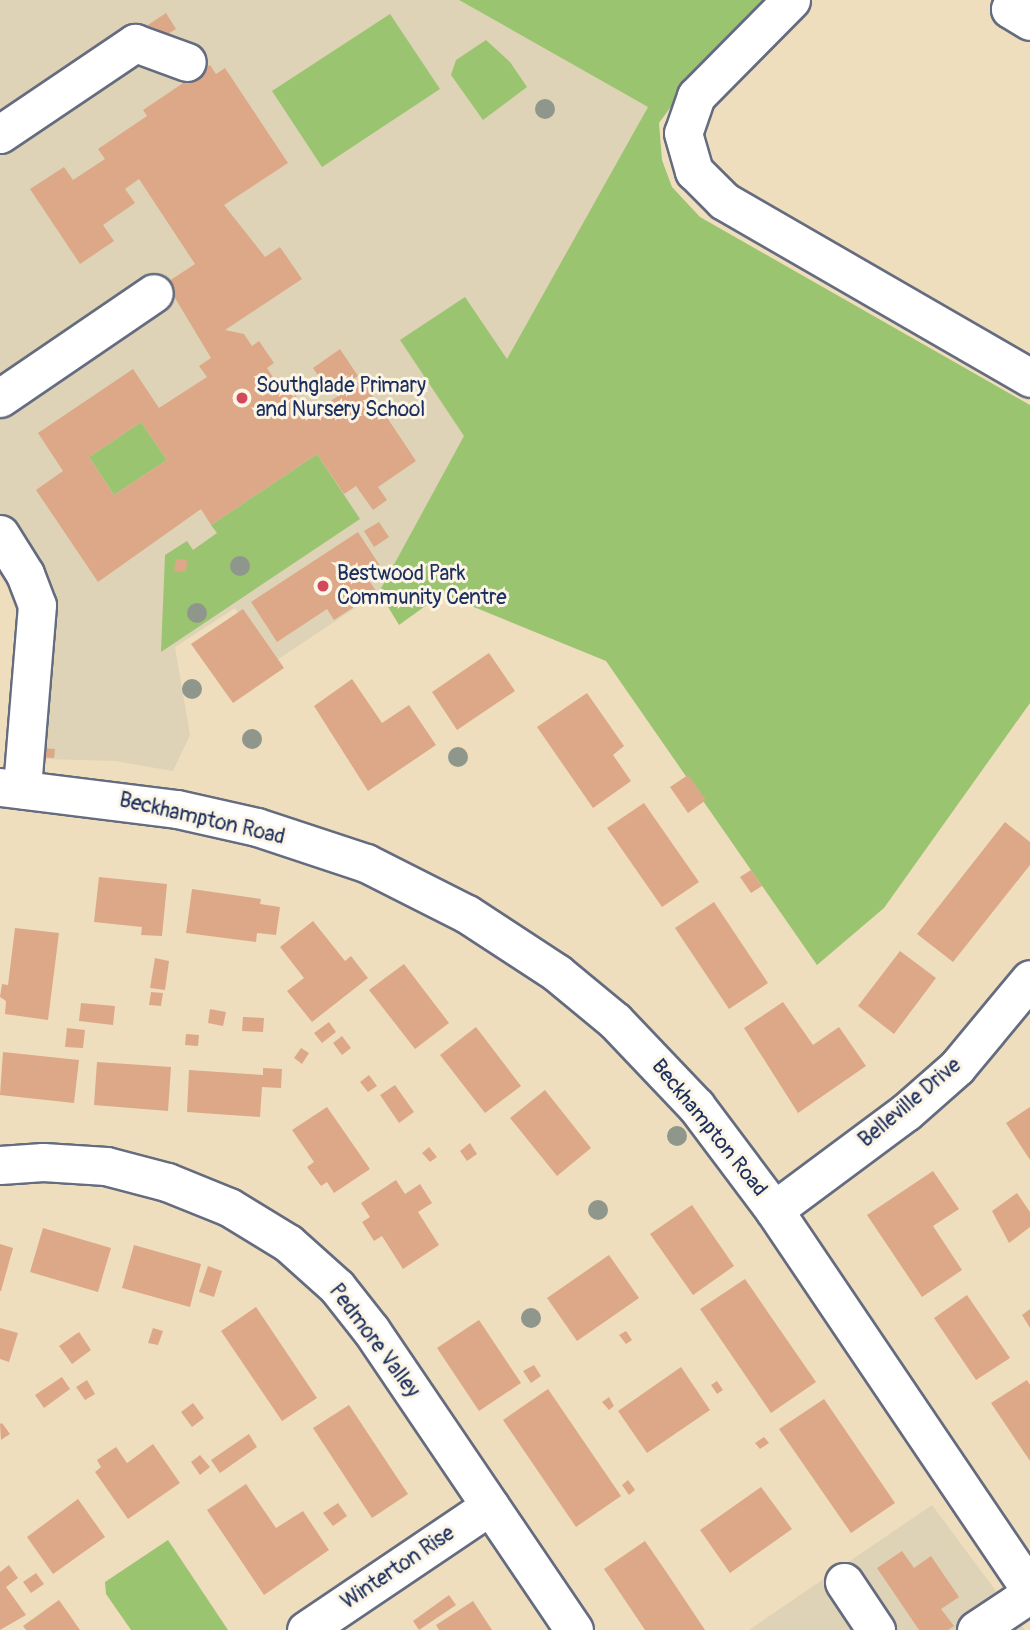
<!DOCTYPE html>
<html>
<head>
<meta charset="utf-8">
<style>
	body { margin:0 }
	#map { position:relative; width:1030px; height:1630px; overflow:hidden; background:#efdebd; font-family:Pangolin,sans-serif }
	div>[style] { position:absolute }
	[style*='--x'] { left:calc(var(--x)*1px); top:calc(var(--y)*1px); width:calc(var(--w)*1px); rotate:calc(var(--a)*1deg) }
	.built>* { inset:0; background:#ded3b6 }
	.green>* { inset:0; background:#9bc470 }
	.building>* { inset:0; background:#dda887 }
	.roads { filter:drop-shadow(2px 0 #656c7f) drop-shadow(-2px 0 #656c7f) drop-shadow(0 2px #656c7f) drop-shadow(0 -2px #656c7f) }
	.minor>* { height:37px; margin:-18.5px; padding:0 18.5px; transform-origin:18.5px; border-radius:18.5px; background:#fff }
	.trees>* { width:20px; height:20px; margin:-10px; border-radius:50%; background:#8f968c }
	.dots>* { width:19px; height:19px; translate:-50% -50%; box-sizing:border-box; border:4px solid #fcf5e5; border-radius:50% }
	span { translate:-50% -50%; white-space:nowrap; text-align:center; line-height:1.15; -webkit-text-stroke:6px #fcf5e5; paint-order:stroke }
	.poi-label { font-size:21px; color:#1b2f5e }
	.left { translate:0 -50%; text-align:left }
	.street-label { font-size:21px; color:#1b2f5e }
</style>
</head>
<body>
<div id="map">
	<div class="built">
		<i style="clip-path:polygon(0 0,459px 0,648px 107px,379px 592px,271px 664px,235px 608px,175px 647px,190px 735px,173px 771px,115px 761px,7px 758px,19px 617px,0 564px)"></i>
		<i style="clip-path:polygon(932px 1505px,1025px 1630px,749px 1630px)"></i>
	</div>
	<div class="green">
		<i style="clip-path:polygon(459px 0,771px 0,694px 75px,659px 123px,662px 160px,672px 187px,700px 217px,1030px 405px,1030px 703px,884px 908px,817px 965px,606px 661px,442px 594px,399px 625px,379px 592px,464px 436px,400px 340px,465px 297px,507px 359px,648px 107px)"></i>
		<i style="clip-path:polygon(390px 14px,440px 89px,322px 167px,272px 91px)"></i>
		<i style="clip-path:polygon(486px 40px,510px 62px,527px 87px,483px 120px,451px 75px,456px 60px)"></i>
		<i style="clip-path:polygon(141px 422px,167px 460px,114px 495px,89px 457px)"></i>
		<i style="clip-path:polygon(317px 454px,360px 519px,161px 652px,165px 555px,187px 541px,193px 550px,217px 533px,211px 525px)"></i>
		<i style="clip-path:polygon(168px 1540px,228px 1630px,131px 1630px,106px 1594px,105px 1582px)"></i>
	</div>
	<div class="building">
		<i style="clip-path:polygon(166px 13px,176px 29px,155px 42px,145px 27px)"></i>
		<i style="clip-path:polygon(evenodd,210px 65px,216px 74px,225px 68px,288px 163px,224px 205px,265px 257px,280px 247px,302px 279px,225px 330px,244px 334px,252px 346px,259px 341px,274px 363px,267px 368px,278px 385px,286px 380px,301px 404px,294px 409px,302px 420px,362px 380px,416px 461px,378px 487px,387px 500px,373px 510px,356px 486px,344px 494px,317px 454px,211px 525px,201px 509px,98px 582px,36px 490px,63px 471px,38px 433px,133px 369px,159px 408px,207px 377px,199px 366px,211px 358px,166px 283px,195px 264px,139px 179px,125px 189px,135px 203px,103px 225px,114px 241px,80px 264px,30px 189px,64px 167px,73px 180px,105px 159px,98px 149px,147px 116px,143px 110px,210px 65px,141px 422px,167px 460px,114px 495px,89px 457px,141px 422px)"></i>
		<i style="clip-path:polygon(340px 349px,358px 376px,331px 395px,313px 368px)"></i>
		<i style="clip-path:polygon(379px 522px,389px 537px,374px 547px,364px 531px)"></i>
		<i style="clip-path:polygon(358px 532px,384px 572px,369px 581px,377px 592px,334px 620px,327px 609px,277px 642px,251px 602px)"></i>
		<i style="clip-path:polygon(176px 559px,187px 560px,186px 572px,174px 571px)"></i>
		<i style="clip-path:polygon(243px 609px,284px 668px,233px 703px,191px 644px)"></i>
		<i style="clip-path:polygon(489px 653px,515px 691px,457px 730px,432px 692px)"></i>
		<i style="clip-path:polygon(352px 679px,382px 723px,409px 705px,436px 745px,368px 791px,314px 706px)"></i>
		<i style="clip-path:polygon(587px 693px,624px 746px,613px 755px,631px 781px,593px 808px,537px 727px)"></i>
		<i style="clip-path:polygon(41px 748px,55px 749px,54px 758px,40px 757px)"></i>
		<i style="clip-path:polygon(688px 775px,706px 800px,688px 813px,670px 787px)"></i>
		<i style="clip-path:polygon(644px 803px,699px 882px,662px 907px,607px 828px)"></i>
		<i style="clip-path:polygon(1005px 822px,1030px 842px,1030px 865px,953px 962px,917px 934px)"></i>
		<i style="clip-path:polygon(751px 870px,762px 886px,751px 893px,740px 877px)"></i>
		<i style="clip-path:polygon(99px 877px,167px 884px,162px 936px,141px 935px,142px 927px,94px 922px)"></i>
		<i style="clip-path:polygon(192px 889px,261px 899px,260px 904px,280px 907px,276px 935px,257px 933px,256px 942px,186px 933px)"></i>
		<i style="clip-path:polygon(714px 902px,768px 983px,729px 1009px,675px 928px)"></i>
		<i style="clip-path:polygon(313px 921px,345px 961px,351px 956px,368px 978px,312px 1022px,287px 991px,304px 978px,280px 947px)"></i>
		<i style="clip-path:polygon(15px 928px,59px 933px,48px 1020px,5px 1014px,6px 1001px,0 997px,2px 984px,8px 985px)"></i>
		<i style="clip-path:polygon(900px 951px,936px 978px,894px 1034px,858px 1006px)"></i>
		<i style="clip-path:polygon(155px 958px,169px 961px,165px 990px,150px 988px)"></i>
		<i style="clip-path:polygon(404px 964px,449px 1023px,415px 1049px,369px 990px)"></i>
		<i style="clip-path:polygon(151px 992px,163px 993px,161px 1006px,149px 1005px)"></i>
		<i style="clip-path:polygon(783px 1002px,813px 1045px,839px 1027px,866px 1066px,798px 1113px,744px 1028px)"></i>
		<i style="clip-path:polygon(81px 1003px,115px 1006px,113px 1025px,79px 1021px)"></i>
		<i style="clip-path:polygon(210px 1009px,226px 1012px,223px 1026px,208px 1023px)"></i>
		<i style="clip-path:polygon(243px 1017px,264px 1018px,263px 1032px,242px 1031px)"></i>
		<i style="clip-path:polygon(329px 1022px,336px 1032px,322px 1043px,314px 1033px)"></i>
		<i style="clip-path:polygon(476px 1027px,521px 1086px,485px 1113px,440px 1055px)"></i>
		<i style="clip-path:polygon(67px 1028px,85px 1030px,83px 1048px,65px 1047px)"></i>
		<i style="clip-path:polygon(186px 1034px,199px 1035px,198px 1046px,185px 1045px)"></i>
		<i style="clip-path:polygon(342px 1036px,351px 1048px,342px 1055px,333px 1043px)"></i>
		<i style="clip-path:polygon(301px 1048px,309px 1053px,302px 1064px,294px 1058px)"></i>
		<i style="clip-path:polygon(3px 1052px,79px 1060px,74px 1103px,0 1095px)"></i>
		<i style="clip-path:polygon(97px 1062px,171px 1067px,168px 1111px,94px 1105px)"></i>
		<i style="clip-path:polygon(263px 1068px,282px 1069px,281px 1088px,262px 1087px,260px 1117px,187px 1112px,189px 1070px,263px 1075px)"></i>
		<i style="clip-path:polygon(369px 1075px,377px 1086px,368px 1092px,360px 1082px)"></i>
		<i style="clip-path:polygon(395px 1085px,414px 1112px,399px 1123px,380px 1095px)"></i>
		<i style="clip-path:polygon(545px 1090px,591px 1148px,557px 1176px,510px 1118px)"></i>
		<i style="clip-path:polygon(327px 1107px,370px 1169px,334px 1193px,327px 1182px,321px 1186px,307px 1167px,314px 1162px,292px 1130px)"></i>
		<i style="clip-path:polygon(1030px 1107px,1030px 1160px,1006px 1123px)"></i>
		<i style="clip-path:polygon(470px 1143px,477px 1154px,467px 1161px,460px 1151px)"></i>
		<i style="clip-path:polygon(429px 1147px,437px 1157px,430px 1162px,422px 1153px)"></i>
		<i style="clip-path:polygon(933px 1171px,959px 1209px,933px 1226px,962px 1270px,922px 1297px,867px 1215px)"></i>
		<i style="clip-path:polygon(396px 1180px,405px 1194px,420px 1184px,432px 1203px,418px 1212px,439px 1245px,403px 1269px,382px 1236px,374px 1241px,362px 1222px,370px 1217px,361px 1203px)"></i>
		<i style="clip-path:polygon(1017px 1193px,1030px 1212px,1030px 1227px,1009px 1243px,992px 1211px)"></i>
		<i style="clip-path:polygon(692px 1205px,734px 1266px,693px 1295px,650px 1234px)"></i>
		<i style="clip-path:polygon(43px 1228px,111px 1248px,98px 1292px,30px 1272px)"></i>
		<i style="clip-path:polygon(0 1244px,13px 1248px,1px 1291px,0 1291px)"></i>
		<i style="clip-path:polygon(134px 1245px,201px 1264px,190px 1307px,122px 1288px)"></i>
		<i style="clip-path:polygon(609px 1255px,639px 1298px,577px 1341px,547px 1298px)"></i>
		<i style="clip-path:polygon(208px 1266px,222px 1271px,214px 1297px,199px 1292px)"></i>
		<i style="clip-path:polygon(745px 1279px,816px 1382px,771px 1413px,700px 1309px)"></i>
		<i style="clip-path:polygon(967px 1295px,1010px 1358px,976px 1380px,934px 1318px)"></i>
		<i style="clip-path:polygon(256px 1307px,317px 1398px,282px 1421px,221px 1331px)"></i>
		<i style="clip-path:polygon(1030px 1309px,1030px 1328px,1022px 1315px)"></i>
		<i style="clip-path:polygon(479px 1320px,521px 1383px,479px 1411px,437px 1348px)"></i>
		<i style="clip-path:polygon(0 1328px,18px 1333px,9px 1362px,0 1359px)"></i>
		<i style="clip-path:polygon(153px 1328px,163px 1331px,158px 1345px,148px 1343px)"></i>
		<i style="clip-path:polygon(626px 1331px,632px 1340px,626px 1344px,619px 1335px)"></i>
		<i style="clip-path:polygon(79px 1332px,91px 1350px,72px 1364px,59px 1346px)"></i>
		<i style="clip-path:polygon(534px 1365px,541px 1376px,531px 1383px,523px 1371px)"></i>
		<i style="clip-path:polygon(681px 1367px,710px 1410px,647px 1453px,618px 1411px)"></i>
		<i style="clip-path:polygon(62px 1377px,70px 1389px,44px 1408px,35px 1395px)"></i>
		<i style="clip-path:polygon(87px 1380px,95px 1394px,85px 1400px,76px 1387px)"></i>
		<i style="clip-path:polygon(1027px 1380px,1030px 1385px,1030px 1461px,991px 1403px)"></i>
		<i style="clip-path:polygon(717px 1381px,723px 1390px,717px 1394px,711px 1385px)"></i>
		<i style="clip-path:polygon(548px 1389px,621px 1496px,576px 1527px,503px 1420px)"></i>
		<i style="clip-path:polygon(609px 1397px,614px 1406px,609px 1410px,602px 1402px)"></i>
		<i style="clip-path:polygon(824px 1399px,895px 1503px,851px 1533px,779px 1429px)"></i>
		<i style="clip-path:polygon(193px 1403px,204px 1418px,192px 1427px,181px 1412px)"></i>
		<i style="clip-path:polygon(349px 1405px,408px 1494px,372px 1518px,313px 1428px)"></i>
		<i style="clip-path:polygon(2px 1423px,10px 1434px,1px 1440px,0 1424px)"></i>
		<i style="clip-path:polygon(249px 1434px,257px 1447px,220px 1473px,211px 1460px)"></i>
		<i style="clip-path:polygon(764px 1437px,769px 1443px,760px 1449px,755px 1443px)"></i>
		<i style="clip-path:polygon(153px 1444px,180px 1483px,128px 1519px,95px 1472px,101px 1467px,97px 1460px,116px 1447px,127px 1463px)"></i>
		<i style="clip-path:polygon(200px 1455px,210px 1467px,200px 1475px,191px 1462px)"></i>
		<i style="clip-path:polygon(628px 1480px,635px 1490px,629px 1495px,622px 1485px)"></i>
		<i style="clip-path:polygon(246px 1484px,276px 1528px,303px 1511px,329px 1550px,264px 1595px,207px 1510px)"></i>
		<i style="clip-path:polygon(761px 1487px,792px 1529px,730px 1573px,700px 1530px)"></i>
		<i style="clip-path:polygon(78px 1499px,105px 1537px,53px 1574px,27px 1537px)"></i>
		<i style="clip-path:polygon(338px 1503px,347px 1516px,333px 1526px,323px 1513px)"></i>
		<i style="clip-path:polygon(645px 1541px,667px 1573px,705px 1630px,645px 1630px,604px 1569px)"></i>
		<i style="clip-path:polygon(902px 1551px,914px 1568px,931px 1556px,959px 1597px,941px 1609px,954px 1626px,948px 1630px,919px 1630px,877px 1568px)"></i>
		<i style="clip-path:polygon(9px 1565px,18px 1578px,6px 1587px,26px 1615px,0 1630px,0 1572px)"></i>
		<i style="clip-path:polygon(36px 1573px,44px 1584px,31px 1593px,23px 1582px)"></i>
		<i style="clip-path:polygon(449px 1595px,456px 1605px,419px 1630px,413px 1621px)"></i>
		<i style="clip-path:polygon(59px 1600px,80px 1630px,26px 1630px,23px 1626px)"></i>
		<i style="clip-path:polygon(473px 1601px,492px 1630px,439px 1630px,436px 1625px)"></i>
	</div>
	<div class="roads">
		<div class="minor">
			<i style="--x:791;--y:0;--w:135;--a:134.7"></i>
			<i style="--x:696;--y:96;--w:39;--a:109"></i>
			<i style="--x:683;--y:133;--w:40;--a:74"></i>
			<i style="--x:694;--y:171;--w:42;--a:45"></i>
			<i style="--x:724;--y:201;--w:354;--a:30"></i>
			<i style="--x:1015;--y:0;--w:10;--a:119"></i>
			<i style="--x:1010;--y:9;--w:23;--a:31"></i>
			<i style="--x:0;--y:134;--w:163;--a:-34"></i>
			<i style="--x:135;--y:43;--w:55;--a:20.1"></i>
			<i style="--x:0;--y:398;--w:186;--a:-34.3"></i>
			<i style="--x:0;--y:534;--w:47;--a:58"></i>
			<i style="--x:25;--y:574;--w:33;--a:69"></i>
			<i style="--x:37;--y:605;--w:185;--a:94.7"></i>
			<i style="--x:0;--y:787;--w:178;--a:7.1"></i>
			<i style="--x:177;--y:809;--w:82;--a:12.7"></i>
			<i style="--x:257;--y:827;--w:115;--a:18.3"></i>
			<i style="--x:366;--y:863;--w:113;--a:26.8"></i>
			<i style="--x:467;--y:914;--w:108;--a:33.2"></i>
			<i style="--x:557;--y:973;--w:75;--a:39.6"></i>
			<i style="--x:615;--y:1021;--w:117;--a:46.4"></i>
			<i style="--x:696;--y:1106;--w:130;--a:53.1"></i>
			<i style="--x:774;--y:1210;--w:457;--a:56"></i>
			<i style="--x:0;--y:1165;--w:43;--a:-4"></i>
			<i style="--x:43;--y:1162;--w:63;--a:3.6"></i>
			<i style="--x:106;--y:1166;--w:63;--a:14.7"></i>
			<i style="--x:167;--y:1182;--w:67;--a:22"></i>
			<i style="--x:229;--y:1207;--w:69;--a:31.4"></i>
			<i style="--x:288;--y:1243;--w:66;--a:41.9"></i>
			<i style="--x:337;--y:1287;--w:55;--a:51.7"></i>
			<i style="--x:371;--y:1330;--w:362;--a:55.9"></i>
			<i style="--x:774;--y:1210;--w:164;--a:-36.6"></i>
			<i style="--x:906;--y:1112;--w:68;--a:-41.4"></i>
			<i style="--x:957;--y:1067;--w:114;--a:-50.3"></i>
			<i style="--x:844;--y:1582;--w:58;--a:56.3"></i>
			<i style="--x:306;--y:1630;--w:222;--a:-34"></i>
			<i style="--x:976;--y:1630;--w:65;--a:-33.7"></i>
		</div>
	</div>
	<div class="trees">
		<i style="left:545px;top:109px"></i>
		<i style="left:240px;top:566px"></i>
		<i style="left:197px;top:613px"></i>
		<i style="left:192px;top:689px"></i>
		<i style="left:252px;top:739px"></i>
		<i style="left:458px;top:757px"></i>
		<i style="left:677px;top:1136px"></i>
		<i style="left:598px;top:1210px"></i>
		<i style="left:531px;top:1318px"></i>
	</div>
	<div class="dots">
		<i style="left:242px;top:398px;background:#d1495b"></i>
		<i style="left:323px;top:586px;background:#d1495b"></i>
	</div>
	<div class="poi-label">
		<span class="left" style="left:256px;top:398px">Southglade Primary<br>and Nursery School</span>
		<span class="left" style="left:337px;top:586px">Bestwood Park<br>Community Centre</span>
	</div>
	<div class="street-label">
		<span style="left:202px;top:819px;rotate:13deg">Beckhampton Road</span>
		<span style="left:910px;top:1103px;rotate:-40deg">Belleville Drive</span>
		<span style="left:709px;top:1128px;rotate:51deg">Beckhampton Road</span>
		<span style="left:374px;top:1341px;rotate:53deg">Pedmore Valley</span>
		<span style="left:398px;top:1568px;rotate:-34deg">Winterton Rise</span>
	</div>
</div>
</body>
</html>
